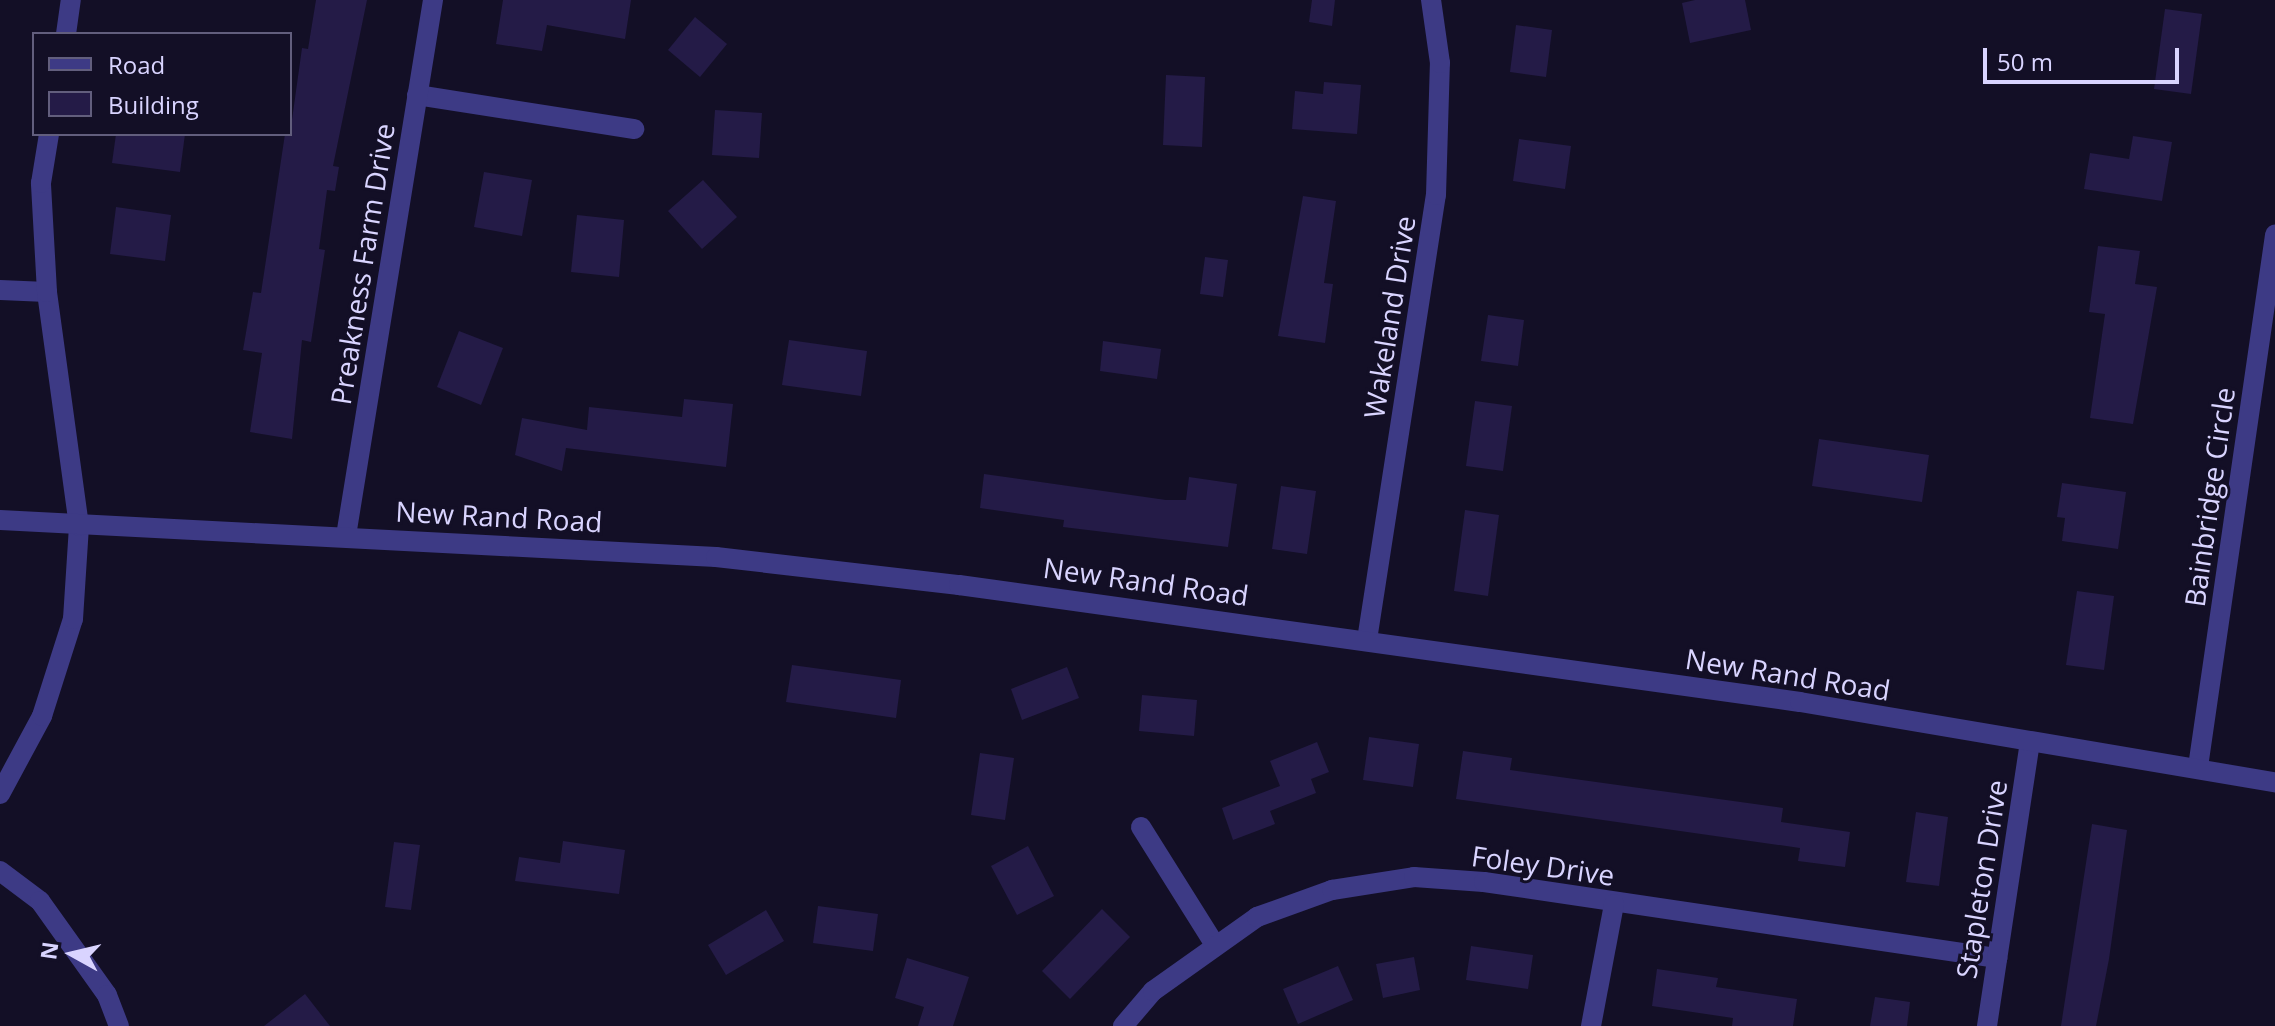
<!DOCTYPE html>
<html>
<head>
<meta charset="utf-8">
<style>
	body { margin:0 }
	#map { position:relative; width:2275px; height:1026px; overflow:hidden; background:#130f26; font-family:"Open Sans",sans-serif }
	div>[style] { position:absolute }
	[style*='--x'] { left:calc(var(--x)*1px); top:calc(var(--y)*1px); width:calc(var(--w)*1px); rotate:calc(var(--a)*1deg) }
	.building>* { inset:0; background:#241b47 }
	.minor>* { height:20px; margin:-10px; padding:0 10px; transform-origin:10px; border-radius:10px; background:#3d3a85 }
	.tertiary>* { height:20px; margin:-10px; padding:0 10px; transform-origin:10px; border-radius:10px; background:#3d3a85 }
	span { translate:-50% -50%; white-space:nowrap; text-align:center; line-height:1.15; -webkit-text-stroke:6px #130f26; paint-order:stroke }
	.street-label { font-size:28px; color:#d9d4ff }
	.legend { position:absolute; left:32px; top:32px; width:260px; height:104px; box-sizing:border-box; background:#130f26; border:2px solid #625e7d; margin:0; padding:10px 14px; list-style:none; font-size:24px; color:#d9d4ff }
	.legend li { display:flex; align-items:center; gap:16px; height:40px }
	.legend b { width:40px; border:2px solid #625e7d }
	.north { position:absolute; left:32px; top:914px; width:80px; height:80px; -webkit-text-stroke:6px #130f26; paint-order:stroke; rotate:278deg; font-size:22px; font-weight:700; line-height:32px; text-align:center; color:#d9d4ff }
	.north::after { content:''; display:block; margin:auto; width:28px; height:36px; background:#d9d4ff; clip-path:polygon(50% 0,100% 100%,50% 72%,0 100%) }
	.scale { position:absolute; left:1983px; top:48px; width:196px; height:36px; box-sizing:border-box; border:4px solid #d9d4ff; border-top:0; padding-left:10px; font-size:24px; line-height:28px; white-space:nowrap; color:#d9d4ff; -webkit-text-stroke:6px #130f26; paint-order:stroke }
</style>
</head>
<body>
<div id="map">
	<div class="building">
		<i style="clip-path:polygon(316px 0,367px 0,333px 166px,339px 167px,335px 191px,327px 190px,319px 249px,325px 250px,311px 342px,302px 340px,292px 439px,250px 432px,262px 353px,243px 350px,253px 292px,261px 293px,285px 134px,290px 134px,302px 48px,308px 49px)"></i>
		<i style="clip-path:polygon(503px 0,631px 0,625px 39px,547px 25px,542px 51px,496px 44px)"></i>
		<i style="clip-path:polygon(1312px 0,1335px 0,1332px 26px,1309px 22px)"></i>
		<i style="clip-path:polygon(1695px 0,1745px 0,1751px 30px,1690px 43px,1682px 3px)"></i>
		<i style="clip-path:polygon(2165px 9px,2202px 14px,2191px 94px,2154px 89px)"></i>
		<i style="clip-path:polygon(695px 17px,727px 44px,700px 77px,668px 50px)"></i>
		<i style="clip-path:polygon(1516px 25px,1552px 30px,1546px 77px,1510px 72px)"></i>
		<i style="clip-path:polygon(1166px 75px,1205px 77px,1202px 147px,1163px 145px)"></i>
		<i style="clip-path:polygon(1324px 82px,1361px 85px,1357px 134px,1292px 129px,1295px 91px,1323px 94px)"></i>
		<i style="clip-path:polygon(715px 110px,762px 113px,759px 158px,712px 155px)"></i>
		<i style="clip-path:polygon(116px 134px,185px 134px,180px 172px,112px 163px)"></i>
		<i style="clip-path:polygon(2133px 136px,2172px 142px,2162px 201px,2084px 189px,2090px 153px,2129px 159px)"></i>
		<i style="clip-path:polygon(1519px 139px,1571px 146px,1565px 189px,1513px 181px)"></i>
		<i style="clip-path:polygon(484px 172px,532px 180px,522px 236px,474px 227px)"></i>
		<i style="clip-path:polygon(703px 180px,737px 217px,702px 249px,668px 211px)"></i>
		<i style="clip-path:polygon(1303px 196px,1336px 201px,1324px 283px,1333px 284px,1325px 343px,1278px 336px)"></i>
		<i style="clip-path:polygon(116px 207px,171px 215px,165px 261px,110px 254px)"></i>
		<i style="clip-path:polygon(577px 215px,624px 220px,619px 277px,571px 272px)"></i>
		<i style="clip-path:polygon(2098px 246px,2140px 251px,2135px 284px,2157px 287px,2133px 424px,2090px 418px,2105px 314px,2089px 312px)"></i>
		<i style="clip-path:polygon(1205px 257px,1228px 260px,1223px 297px,1200px 294px)"></i>
		<i style="clip-path:polygon(1488px 315px,1524px 320px,1518px 366px,1481px 361px)"></i>
		<i style="clip-path:polygon(459px 331px,503px 348px,481px 405px,437px 387px)"></i>
		<i style="clip-path:polygon(789px 340px,867px 351px,861px 396px,782px 385px)"></i>
		<i style="clip-path:polygon(1103px 341px,1161px 349px,1157px 379px,1100px 371px)"></i>
		<i style="clip-path:polygon(684px 399px,733px 404px,726px 467px,566px 448px,562px 471px,515px 455px,522px 418px,587px 430px,589px 407px,682px 417px)"></i>
		<i style="clip-path:polygon(1475px 401px,1512px 406px,1503px 471px,1466px 466px)"></i>
		<i style="clip-path:polygon(1819px 439px,1929px 455px,1922px 502px,1812px 486px)"></i>
		<i style="clip-path:polygon(984px 474px,1166px 500px,1186px 500px,1189px 477px,1237px 484px,1228px 547px,1063px 527px,1064px 520px,980px 508px)"></i>
		<i style="clip-path:polygon(2062px 483px,2126px 492px,2118px 549px,2062px 541px,2065px 518px,2057px 517px)"></i>
		<i style="clip-path:polygon(1281px 486px,1316px 491px,1307px 554px,1272px 549px)"></i>
		<i style="clip-path:polygon(1465px 510px,1499px 515px,1488px 596px,1454px 591px)"></i>
		<i style="clip-path:polygon(2077px 591px,2114px 596px,2104px 670px,2066px 665px)"></i>
		<i style="clip-path:polygon(792px 665px,901px 680px,896px 718px,786px 702px)"></i>
		<i style="clip-path:polygon(1067px 667px,1079px 698px,1022px 720px,1011px 689px)"></i>
		<i style="clip-path:polygon(1142px 695px,1197px 700px,1194px 736px,1139px 731px)"></i>
		<i style="clip-path:polygon(1369px 737px,1419px 744px,1413px 787px,1363px 780px)"></i>
		<i style="clip-path:polygon(1317px 742px,1329px 772px,1311px 779px,1316px 793px,1270px 811px,1275px 824px,1233px 840px,1222px 808px,1280px 786px,1270px 761px)"></i>
		<i style="clip-path:polygon(1463px 751px,1512px 758px,1510px 770px,1783px 808px,1781px 822px,1850px 832px,1845px 867px,1798px 861px,1800px 848px,1456px 799px)"></i>
		<i style="clip-path:polygon(980px 753px,1014px 758px,1005px 820px,971px 815px)"></i>
		<i style="clip-path:polygon(1916px 812px,1948px 817px,1939px 886px,1906px 882px)"></i>
		<i style="clip-path:polygon(2092px 824px,2127px 830px,2109px 959px,2096px 1026px,2061px 1026px)"></i>
		<i style="clip-path:polygon(563px 841px,625px 850px,619px 894px,515px 881px,519px 857px,560px 863px)"></i>
		<i style="clip-path:polygon(394px 842px,420px 845px,411px 910px,385px 907px)"></i>
		<i style="clip-path:polygon(1028px 846px,1054px 896px,1017px 915px,991px 866px)"></i>
		<i style="clip-path:polygon(818px 906px,878px 914px,873px 951px,813px 943px)"></i>
		<i style="clip-path:polygon(1102px 909px,1130px 937px,1070px 999px,1042px 971px)"></i>
		<i style="clip-path:polygon(766px 910px,784px 941px,726px 975px,708px 945px)"></i>
		<i style="clip-path:polygon(1471px 946px,1533px 955px,1528px 989px,1466px 980px)"></i>
		<i style="clip-path:polygon(1414px 957px,1420px 990px,1383px 998px,1376px 964px)"></i>
		<i style="clip-path:polygon(907px 958px,969px 977px,953px 1026px,918px 1026px,924px 1007px,895px 998px)"></i>
		<i style="clip-path:polygon(1338px 966px,1353px 1000px,1298px 1024px,1283px 989px)"></i>
		<i style="clip-path:polygon(1657px 969px,1718px 978px,1716px 987px,1797px 999px,1793px 1026px,1732px 1026px,1733px 1018px,1652px 1006px)"></i>
		<i style="clip-path:polygon(305px 994px,330px 1026px,264px 1026px)"></i>
		<i style="clip-path:polygon(1875px 997px,1910px 1002px,1907px 1026px,1870px 1026px)"></i>
	</div>
	<div class="minor">
		<i style="--x:66;--y:34;--w:34;--a:-82"></i>
		<i style="--x:417;--y:95;--w:220;--a:8.9"></i>
		<i style="--x:0;--y:290;--w:47;--a:2.4"></i>
		<i style="--x:346;--y:536;--w:543;--a:-80.78"></i>
		<i style="--x:1367;--y:640;--w:450;--a:-81.2"></i>
		<i style="--x:1436;--y:195;--w:132;--a:-88.3"></i>
		<i style="--x:1440;--y:63;--w:64;--a:-98.1"></i>
		<i style="--x:2198;--y:767;--w:538;--a:-81.76"></i>
		<i style="--x:0;--y:794;--w:89;--a:-61.7"></i>
		<i style="--x:42;--y:716;--w:102;--a:-72.3"></i>
		<i style="--x:73;--y:619;--w:93;--a:-86.3"></i>
		<i style="--x:79;--y:526;--w:236;--a:-97.8"></i>
		<i style="--x:47;--y:292;--w:109;--a:-93.2"></i>
		<i style="--x:41;--y:183;--w:50;--a:-80.7"></i>
		<i style="--x:1141;--y:827;--w:139;--a:57.9"></i>
		<i style="--x:0;--y:871;--w:50;--a:36.9"></i>
		<i style="--x:40;--y:901;--w:115;--a:54.5"></i>
		<i style="--x:107;--y:995;--w:33;--a:69"></i>
		<i style="--x:1123;--y:1026;--w:46;--a:-49.4"></i>
		<i style="--x:1153;--y:991;--w:128;--a:-35.4"></i>
		<i style="--x:1257;--y:917;--w:80;--a:-19.8"></i>
		<i style="--x:1332;--y:890;--w:83;--a:-9"></i>
		<i style="--x:1414;--y:877;--w:70;--a:4.1"></i>
		<i style="--x:1484;--y:882;--w:519;--a:8.43"></i>
		<i style="--x:1591;--y:1026;--w:124;--a:-79.3"></i>
		<i style="--x:1987;--y:1026;--w:288;--a:-81.4"></i>
	</div>
	<div class="tertiary">
		<i style="--x:0;--y:520;--w:717;--a:2.96"></i>
		<i style="--x:716;--y:557;--w:245;--a:6.6"></i>
		<i style="--x:959;--y:585;--w:849;--a:7.92"></i>
		<i style="--x:1800;--y:702;--w:482;--a:9.6"></i>
	</div>
	<div class="street-label">
		<span style="left:362px;top:264px;rotate:-81deg">Preakness Farm Drive</span>
		<span style="left:1389px;top:317px;rotate:-81deg">Wakeland Drive</span>
		<span style="left:2209px;top:497px;rotate:-82deg">Bainbridge Circle</span>
		<span style="left:499px;top:516px;rotate:3deg">New Rand Road</span>
		<span style="left:1146px;top:581px;rotate:8deg">New Rand Road</span>
		<span style="left:1788px;top:674px;rotate:9deg">New Rand Road</span>
		<span style="left:1543px;top:865px;rotate:8deg">Foley Drive</span>
		<span style="left:1981px;top:879px;rotate:-81deg">Stapleton Drive</span>
	</div>
	<ul class="legend">
	<li><b style="height:10px;background:#3d3a85"></b>Road</li>
	<li><b style="height:22px;background:#241b47"></b>Building</li>
	</ul>
	<div class="north">N</div>
	<div class="scale">50 m</div>
</div>
</body>
</html>
